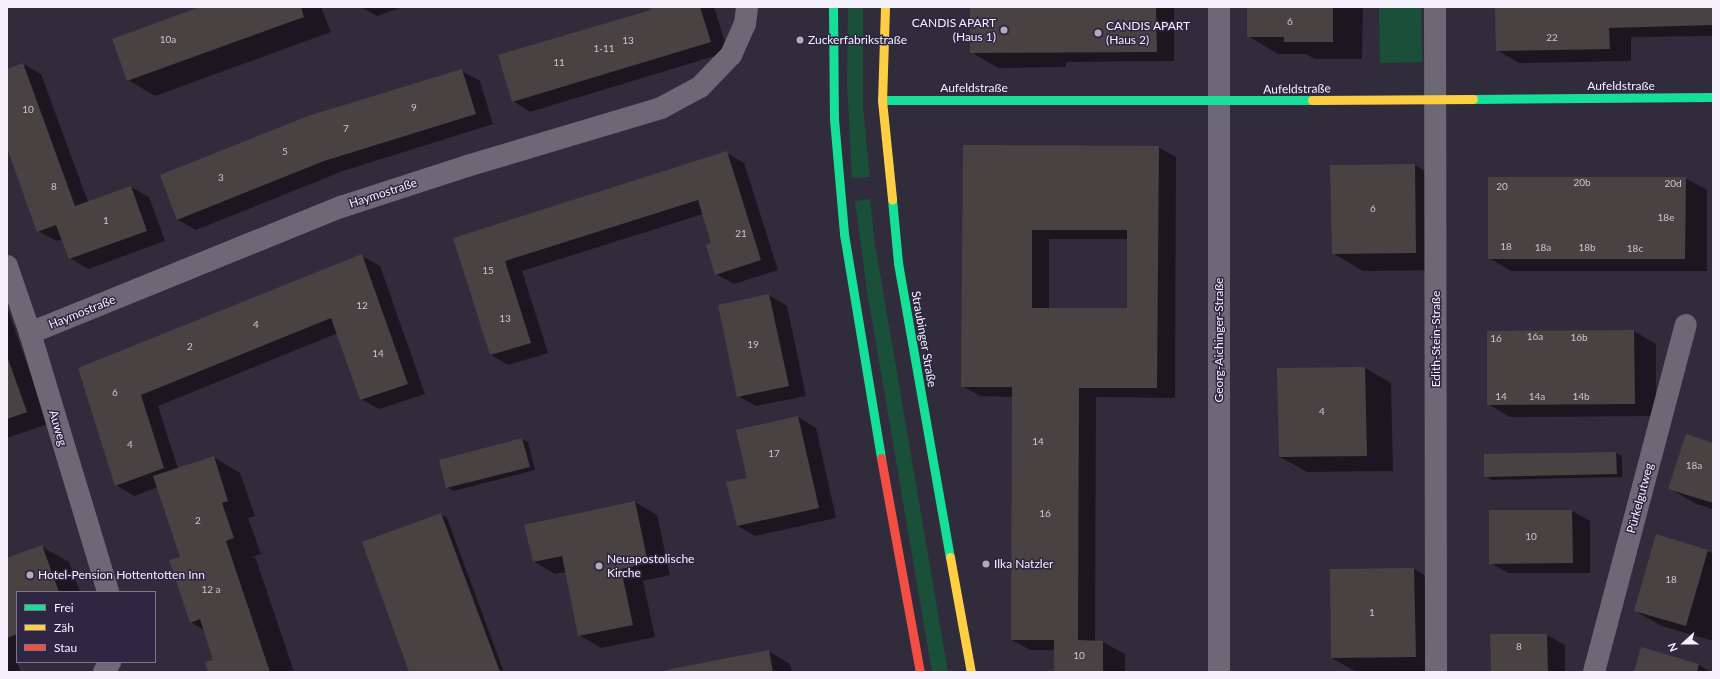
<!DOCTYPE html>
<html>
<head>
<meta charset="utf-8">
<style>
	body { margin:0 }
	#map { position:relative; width:1720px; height:679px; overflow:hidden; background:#312c3c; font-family:Lato,sans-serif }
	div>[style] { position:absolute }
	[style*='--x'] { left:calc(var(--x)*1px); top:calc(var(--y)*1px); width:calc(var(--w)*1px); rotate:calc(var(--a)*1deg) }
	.green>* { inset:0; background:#1a4f39 }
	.shadow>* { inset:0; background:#0007 }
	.building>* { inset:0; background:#494242 }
	.street>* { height:22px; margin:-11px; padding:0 11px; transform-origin:11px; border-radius:11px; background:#6c6875 }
	.fast>* { height:9px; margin:-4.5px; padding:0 4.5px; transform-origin:4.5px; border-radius:4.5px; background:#16e098 }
	.slow>* { height:9px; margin:-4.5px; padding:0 4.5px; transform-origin:4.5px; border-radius:4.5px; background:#ffcf43 }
	.jam>* { height:9px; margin:-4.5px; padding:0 4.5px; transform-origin:4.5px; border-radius:4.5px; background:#f24e42 }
	.dots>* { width:11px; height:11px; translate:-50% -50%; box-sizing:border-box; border:2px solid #2e2642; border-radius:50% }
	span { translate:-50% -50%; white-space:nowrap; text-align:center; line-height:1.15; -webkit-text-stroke:3px #2e2642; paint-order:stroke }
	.number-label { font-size:10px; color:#cac6ce }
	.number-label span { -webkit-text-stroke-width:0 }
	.poi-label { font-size:12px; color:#f5f2fd }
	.right { translate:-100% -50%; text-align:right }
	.left { translate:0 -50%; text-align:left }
	.street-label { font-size:12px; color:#f5f2fd }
	.frame { position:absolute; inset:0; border:8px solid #f5f2fd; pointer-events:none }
	.legend { position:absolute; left:16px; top:591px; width:140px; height:72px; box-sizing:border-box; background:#2e2642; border:1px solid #7e788d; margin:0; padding:5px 7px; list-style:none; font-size:12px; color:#f5f2fd }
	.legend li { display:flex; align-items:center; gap:8px; height:20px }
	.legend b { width:20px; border:1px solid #7e788d }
	.north { position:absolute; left:1664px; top:623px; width:40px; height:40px; -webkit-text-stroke:3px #2e2642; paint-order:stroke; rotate:249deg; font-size:11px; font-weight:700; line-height:16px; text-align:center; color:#f5f2fd }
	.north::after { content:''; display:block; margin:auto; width:14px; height:18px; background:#f5f2fd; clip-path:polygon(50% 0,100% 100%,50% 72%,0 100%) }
</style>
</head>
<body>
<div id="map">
	<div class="green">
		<i style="clip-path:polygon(848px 7px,863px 7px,863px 107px,870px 177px,852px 178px,847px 84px)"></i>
		<i style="clip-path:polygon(1379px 7px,1421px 7px,1422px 62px,1380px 63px)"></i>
		<i style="clip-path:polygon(870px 199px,875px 244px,948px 672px,932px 672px,867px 291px,855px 201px)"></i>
	</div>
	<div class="shadow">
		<i style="clip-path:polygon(203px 7px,321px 7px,331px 32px,155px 96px,128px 80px)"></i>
		<i style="clip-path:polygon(361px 7px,403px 7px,377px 16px)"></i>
		<i style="clip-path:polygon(651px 7px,714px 7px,728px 52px,530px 112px,513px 101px,652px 10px)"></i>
		<i style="clip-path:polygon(971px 7px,1174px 7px,1174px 61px,1066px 62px,1066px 67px,998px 68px,971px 52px)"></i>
		<i style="clip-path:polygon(1248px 7px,1363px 7px,1362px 59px,1315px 59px,1306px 54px,1278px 54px,1248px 36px)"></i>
		<i style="clip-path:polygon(1496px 7px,1713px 7px,1713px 36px,1631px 37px,1631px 61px,1519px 63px,1497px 50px)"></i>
		<i style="clip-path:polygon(23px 64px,41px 74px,88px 202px,131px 187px,149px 197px,165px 241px,88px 269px,70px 258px,63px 239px,56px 241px,38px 231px,7px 145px,7px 70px)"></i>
		<i style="clip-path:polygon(462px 71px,480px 81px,493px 124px,343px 171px,196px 230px,178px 220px,161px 176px)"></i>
		<i style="clip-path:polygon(evenodd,964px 146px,1158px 147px,1176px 157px,1175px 398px,1096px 397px,1095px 642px,1103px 642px,1125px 654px,1125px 672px,1055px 672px,1055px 650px,1030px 650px,1012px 640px,1013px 397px,980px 396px,962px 386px,964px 146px,1049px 239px,1128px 239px,1128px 309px,1049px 309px,1049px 239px)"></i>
		<i style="clip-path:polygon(727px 153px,744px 163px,778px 270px,734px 284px,716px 274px,713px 243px,703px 214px,522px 271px,548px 353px,508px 365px,491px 355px,454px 239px)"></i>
		<i style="clip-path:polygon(1415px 165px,1445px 183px,1446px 270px,1363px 271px,1333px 253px)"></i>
		<i style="clip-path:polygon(1685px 178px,1707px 190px,1707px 271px,1511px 271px,1489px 258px)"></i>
		<i style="clip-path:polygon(362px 256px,380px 266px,425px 394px,379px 409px,361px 399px,338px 333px,158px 406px,178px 469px,213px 457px,240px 473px,255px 516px,248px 518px,261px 554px,252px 557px,256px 559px,294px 672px,209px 672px,214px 660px,204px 630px,190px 622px,181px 557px,158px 487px,134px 496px,116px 485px,79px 369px)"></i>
		<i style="clip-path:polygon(769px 295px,787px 306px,806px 396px,756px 406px,738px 396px)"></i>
		<i style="clip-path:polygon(7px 307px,48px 424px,7px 438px)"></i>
		<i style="clip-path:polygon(1634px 331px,1656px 344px,1656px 416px,1510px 417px,1488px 404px)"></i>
		<i style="clip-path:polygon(1365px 368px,1391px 383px,1393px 471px,1307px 472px,1280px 457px)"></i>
		<i style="clip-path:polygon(798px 417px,816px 428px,836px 518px,755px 536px,738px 526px,748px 478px)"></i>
		<i style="clip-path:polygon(522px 439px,528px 442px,535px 470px,454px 491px,447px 487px)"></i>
		<i style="clip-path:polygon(1713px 444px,1713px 509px,1696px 504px,1669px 488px)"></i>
		<i style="clip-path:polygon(1616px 453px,1622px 456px,1622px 477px,1492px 480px,1485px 476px)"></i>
		<i style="clip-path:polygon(635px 502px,657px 515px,670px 575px,643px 581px,655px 637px,601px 648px,579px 635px,566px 572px,555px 574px,533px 561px)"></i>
		<i style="clip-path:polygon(1572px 511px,1590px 521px,1590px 573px,1508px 573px,1490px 563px)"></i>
		<i style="clip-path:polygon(441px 514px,447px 518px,504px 672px,410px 672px)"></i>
		<i style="clip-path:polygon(1657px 535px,1713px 553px,1713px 641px,1662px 626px,1635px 611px)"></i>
		<i style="clip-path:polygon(42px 547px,69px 562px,80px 592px,17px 592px,16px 660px,21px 672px,7px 672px,7px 560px)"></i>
		<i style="clip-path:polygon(1414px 569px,1441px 585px,1442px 672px,1356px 672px,1332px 658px)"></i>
		<i style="clip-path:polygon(1491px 635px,1547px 635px,1565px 645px,1565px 672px,1492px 672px)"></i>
		<i style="clip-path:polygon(768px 651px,790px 664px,792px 672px,668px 672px)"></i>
		<i style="clip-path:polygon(1699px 665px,1711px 672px,1635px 672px)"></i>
	</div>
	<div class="building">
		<i style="clip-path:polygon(200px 7px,301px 7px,304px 17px,127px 81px,112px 39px)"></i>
		<i style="clip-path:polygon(650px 7px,700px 7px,711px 42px,512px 102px,498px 55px,651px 10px)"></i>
		<i style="clip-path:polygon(970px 7px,1156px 7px,1157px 52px,970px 53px)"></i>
		<i style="clip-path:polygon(1247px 7px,1333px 7px,1333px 42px,1284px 42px,1284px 37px,1247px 37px)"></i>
		<i style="clip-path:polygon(1495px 7px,1713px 7px,1713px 25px,1609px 28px,1610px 49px,1496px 51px)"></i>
		<i style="clip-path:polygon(23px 63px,75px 206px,131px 186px,147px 231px,69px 259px,56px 225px,37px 232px,7px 148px,7px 69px)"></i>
		<i style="clip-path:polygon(462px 69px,476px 114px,324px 161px,177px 220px,160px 175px,308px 116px)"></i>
		<i style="clip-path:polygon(evenodd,963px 145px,1159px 146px,1157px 388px,1079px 388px,1078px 640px,1103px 641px,1103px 672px,1054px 672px,1054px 640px,1011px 640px,1012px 387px,961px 387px,963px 145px,1032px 230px,1127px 230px,1127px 308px,1032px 308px,1032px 230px)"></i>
		<i style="clip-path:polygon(727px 151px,761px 260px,715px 275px,706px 245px,711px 243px,698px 200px,505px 261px,531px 343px,490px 355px,453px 238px)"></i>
		<i style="clip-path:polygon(1415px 164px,1416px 253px,1332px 254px,1330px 165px)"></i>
		<i style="clip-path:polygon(1488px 177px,1686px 177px,1685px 259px,1488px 259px)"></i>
		<i style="clip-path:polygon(362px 254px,408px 384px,360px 400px,331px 318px,141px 395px,164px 468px,115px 486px,78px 368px)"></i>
		<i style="clip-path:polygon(769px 294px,789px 386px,737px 397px,718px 305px)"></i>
		<i style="clip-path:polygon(1634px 330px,1635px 404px,1487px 405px,1487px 331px)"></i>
		<i style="clip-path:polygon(7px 356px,27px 412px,7px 419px)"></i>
		<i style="clip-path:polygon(1365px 367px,1367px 456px,1279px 457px,1277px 368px)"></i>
		<i style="clip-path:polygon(798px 416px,819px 508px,737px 526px,726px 482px,747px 478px,736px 430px)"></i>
		<i style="clip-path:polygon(1686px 434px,1713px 443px,1713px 503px,1668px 489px)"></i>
		<i style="clip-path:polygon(522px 438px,530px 467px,446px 488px,439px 460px)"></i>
		<i style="clip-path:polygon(1616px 452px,1617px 474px,1484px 477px,1484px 454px)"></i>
		<i style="clip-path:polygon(214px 456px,228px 501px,222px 503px,234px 538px,226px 541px,270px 672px,208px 672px,205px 662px,213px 660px,200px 619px,190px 623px,169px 560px,180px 557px,153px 476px)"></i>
		<i style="clip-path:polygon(635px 501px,648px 563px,621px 569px,633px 625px,578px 636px,562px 556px,533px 562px,524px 525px)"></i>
		<i style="clip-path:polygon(1489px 510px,1572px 510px,1573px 563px,1489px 564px)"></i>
		<i style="clip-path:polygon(441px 513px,500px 672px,409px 672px,362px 542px)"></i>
		<i style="clip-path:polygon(1656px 534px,1708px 550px,1686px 626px,1634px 611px)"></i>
		<i style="clip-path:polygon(42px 545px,59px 592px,17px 592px,17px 634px,7px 638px,7px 558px)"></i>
		<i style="clip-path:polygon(1414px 568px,1416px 657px,1331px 658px,1330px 569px)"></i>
		<i style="clip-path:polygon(1490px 634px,1547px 634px,1548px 672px,1491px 672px)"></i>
		<i style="clip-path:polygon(1641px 647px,1699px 664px,1697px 672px,1634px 672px)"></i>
		<i style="clip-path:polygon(769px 650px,773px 672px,667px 672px,666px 670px)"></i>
	</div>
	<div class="street">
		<i style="--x:1435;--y:7;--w:665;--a:89.91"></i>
		<i style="--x:7;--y:266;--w:71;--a:71.1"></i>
		<i style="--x:30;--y:333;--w:270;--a:73.2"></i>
		<i style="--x:30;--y:333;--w:336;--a:-22.1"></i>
		<i style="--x:341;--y:207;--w:133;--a:-18"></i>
		<i style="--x:467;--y:166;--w:202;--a:-16.6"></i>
		<i style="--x:661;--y:108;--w:44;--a:-28.3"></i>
		<i style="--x:700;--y:87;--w:45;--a:-45.9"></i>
		<i style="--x:731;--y:55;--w:34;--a:-66"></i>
		<i style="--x:745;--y:24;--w:17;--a:-83"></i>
		<i style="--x:104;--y:672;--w:12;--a:-59"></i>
		<i style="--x:1219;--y:672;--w:665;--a:-90"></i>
		<i style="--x:1594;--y:672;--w:359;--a:-75.2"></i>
	</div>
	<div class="fast">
		<i style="--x:833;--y:7;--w:112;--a:89.5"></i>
		<i style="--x:834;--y:119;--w:115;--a:85"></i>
		<i style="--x:844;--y:234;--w:227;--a:80.6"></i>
		<i style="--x:1473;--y:99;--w:240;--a:-0.5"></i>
		<i style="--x:882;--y:100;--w:430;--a:0"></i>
		<i style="--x:892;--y:199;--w:64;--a:84.6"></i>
		<i style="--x:898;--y:263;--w:299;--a:80"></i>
	</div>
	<div class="slow">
		<i style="--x:885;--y:7;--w:93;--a:91.8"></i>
		<i style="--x:882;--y:100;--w:100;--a:84.2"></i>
		<i style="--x:1312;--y:100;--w:161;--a:-0.4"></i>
		<i style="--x:950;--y:557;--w:117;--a:79.7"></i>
	</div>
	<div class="jam">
		<i style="--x:881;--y:458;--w:218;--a:79.7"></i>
	</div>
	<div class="dots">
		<i style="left:1004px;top:30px;background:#b0adb9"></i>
		<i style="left:1098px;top:33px;background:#b0adb9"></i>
		<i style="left:800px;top:40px;background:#b0adb9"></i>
		<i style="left:986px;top:564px;background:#b0adb9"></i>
		<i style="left:599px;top:566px;background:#b0adb9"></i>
		<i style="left:30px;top:575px;background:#b0adb9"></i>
	</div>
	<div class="number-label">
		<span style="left:1290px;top:22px">6</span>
		<span style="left:1552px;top:38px">22</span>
		<span style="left:168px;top:40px">10a</span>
		<span style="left:628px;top:41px">13</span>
		<span style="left:604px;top:49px">1-11</span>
		<span style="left:559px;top:63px">11</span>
		<span style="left:414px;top:108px">9</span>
		<span style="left:28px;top:110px">10</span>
		<span style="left:346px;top:129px">7</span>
		<span style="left:285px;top:152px">5</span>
		<span style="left:221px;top:178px">3</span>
		<span style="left:1582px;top:183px">20b</span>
		<span style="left:1673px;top:184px">20d</span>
		<span style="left:54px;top:187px">8</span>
		<span style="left:1502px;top:187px">20</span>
		<span style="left:1373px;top:209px">6</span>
		<span style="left:1666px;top:218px">18e</span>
		<span style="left:106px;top:221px">1</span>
		<span style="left:741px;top:234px">21</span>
		<span style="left:1506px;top:247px">18</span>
		<span style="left:1543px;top:248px">18a</span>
		<span style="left:1587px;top:248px">18b</span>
		<span style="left:1635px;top:249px">18c</span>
		<span style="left:488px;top:271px">15</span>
		<span style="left:362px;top:306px">12</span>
		<span style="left:505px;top:319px">13</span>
		<span style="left:256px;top:325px">4</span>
		<span style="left:1535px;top:337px">16a</span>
		<span style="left:1579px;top:338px">16b</span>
		<span style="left:1496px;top:339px">16</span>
		<span style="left:753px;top:345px">19</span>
		<span style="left:190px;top:347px">2</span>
		<span style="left:378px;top:354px">14</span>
		<span style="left:115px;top:393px">6</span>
		<span style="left:1501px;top:397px">14</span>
		<span style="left:1537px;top:397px">14a</span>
		<span style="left:1581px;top:397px">14b</span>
		<span style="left:1322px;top:412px">4</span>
		<span style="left:1038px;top:442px">14</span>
		<span style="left:130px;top:445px">4</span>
		<span style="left:774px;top:454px">17</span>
		<span style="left:1694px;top:466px">18a</span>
		<span style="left:1045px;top:514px">16</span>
		<span style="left:198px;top:521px">2</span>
		<span style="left:1531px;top:537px">10</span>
		<span style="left:1671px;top:580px">18</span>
		<span style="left:211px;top:590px">12 a</span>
		<span style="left:1372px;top:613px">1</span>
		<span style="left:1519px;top:647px">8</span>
		<span style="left:1079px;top:656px">10</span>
	</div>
	<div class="poi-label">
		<span class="right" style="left:996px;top:30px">CANDIS APART<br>(Haus 1)</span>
		<span class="left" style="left:1106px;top:33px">CANDIS APART<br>(Haus 2)</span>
		<span class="left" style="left:808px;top:40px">Zuckerfabrikstraße</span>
		<span class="left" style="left:607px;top:566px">Neuapostolische<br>Kirche</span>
		<span class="left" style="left:994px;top:564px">Ilka Natzler</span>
		<span class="left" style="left:38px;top:575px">Hotel-Pension Hottentotten Inn</span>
	</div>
	<div class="street-label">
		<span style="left:1621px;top:86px">Aufeldstraße</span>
		<span style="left:974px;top:88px">Aufeldstraße</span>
		<span style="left:1297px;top:89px;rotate:-1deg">Aufeldstraße</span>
		<span style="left:383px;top:193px;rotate:-18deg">Haymostraße</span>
		<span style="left:82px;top:312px;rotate:-22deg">Haymostraße</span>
		<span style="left:924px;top:339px;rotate:80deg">Straubinger Straße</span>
		<span style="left:1436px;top:339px;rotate:-90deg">Edith-Stein-Straße</span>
		<span style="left:1219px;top:340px;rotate:-90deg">Georg-Aichinger-Straße</span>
		<span style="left:58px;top:428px;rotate:74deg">Auweg</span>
		<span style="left:1640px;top:498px;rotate:-75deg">Pürkelgutweg</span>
	</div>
	<div class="frame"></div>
	<ul class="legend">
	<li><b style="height:5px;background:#16e098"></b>Frei</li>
	<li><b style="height:5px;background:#ffcf43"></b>Zäh</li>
	<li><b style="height:5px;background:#f24e42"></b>Stau</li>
	</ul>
	<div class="north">N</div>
</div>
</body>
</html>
